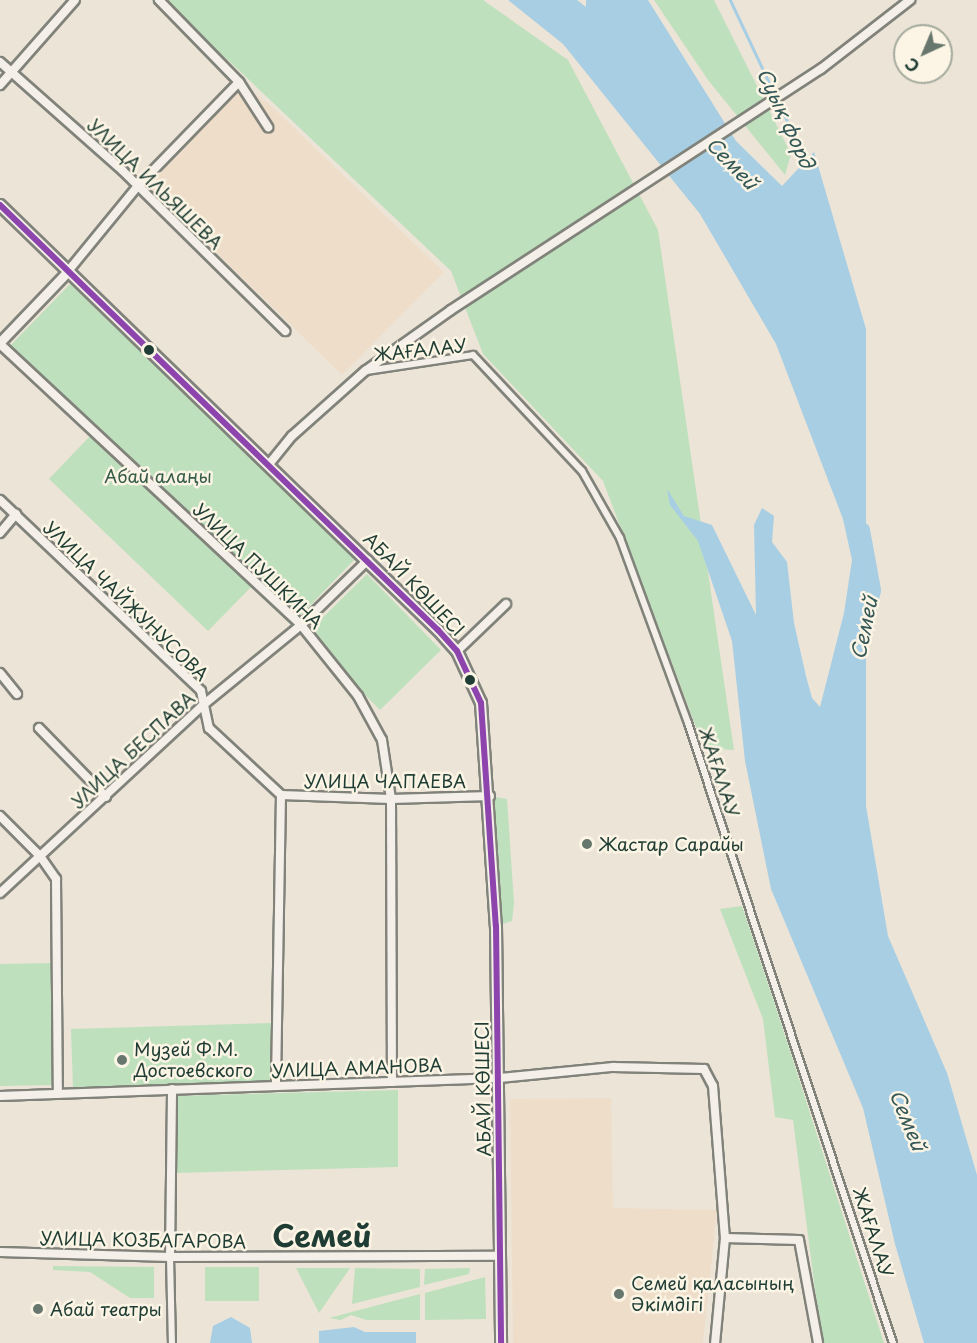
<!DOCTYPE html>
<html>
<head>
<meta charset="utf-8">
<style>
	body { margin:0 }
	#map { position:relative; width:977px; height:1343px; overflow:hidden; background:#ece4d7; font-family:"Playpen Sans",sans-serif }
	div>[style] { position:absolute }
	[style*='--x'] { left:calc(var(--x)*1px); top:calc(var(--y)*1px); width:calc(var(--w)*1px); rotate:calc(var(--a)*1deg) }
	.built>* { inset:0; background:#eedec9 }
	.green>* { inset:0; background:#bee0bd }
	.water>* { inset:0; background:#a8cee4 }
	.stream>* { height:3px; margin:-1.5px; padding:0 1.5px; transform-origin:1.5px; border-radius:1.5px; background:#a8cee4 }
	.river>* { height:16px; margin:-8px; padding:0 8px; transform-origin:8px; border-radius:8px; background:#a8cee4 }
	.roads { filter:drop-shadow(2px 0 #81837b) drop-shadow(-2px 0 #81837b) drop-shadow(0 2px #81837b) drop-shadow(0 -2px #81837b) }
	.pedestrian>* { height:6px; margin:-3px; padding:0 3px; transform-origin:3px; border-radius:3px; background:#f4f0e9 }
	.minor>* { height:8px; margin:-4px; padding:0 4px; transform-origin:4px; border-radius:4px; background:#f4f0e9 }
	.tertiary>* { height:9px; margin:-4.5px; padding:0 4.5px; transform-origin:4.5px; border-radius:4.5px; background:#f4f0e9 }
	.secondary>* { height:10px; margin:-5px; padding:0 5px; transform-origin:5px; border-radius:5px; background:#f4f0e9 }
	.bus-1>* { height:6px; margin:-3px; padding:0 3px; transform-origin:3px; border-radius:3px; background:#8e44ad }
	.dots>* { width:16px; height:16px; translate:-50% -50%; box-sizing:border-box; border:3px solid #fcf5e5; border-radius:50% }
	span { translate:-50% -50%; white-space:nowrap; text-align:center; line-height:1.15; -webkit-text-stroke:5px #fcf5e5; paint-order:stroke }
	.street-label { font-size:18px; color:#1f3d34 }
	.park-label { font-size:18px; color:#375d4b }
	.poi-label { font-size:18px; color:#1f3d34 }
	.left { translate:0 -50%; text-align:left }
	.water-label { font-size:20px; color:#355858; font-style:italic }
	.town-label { font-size:30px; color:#1f3d34; font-weight:700 }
	.north { position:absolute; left:893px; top:24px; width:60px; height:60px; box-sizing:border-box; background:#fcf5e5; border:2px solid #a4ab9e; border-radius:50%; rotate:224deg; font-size:16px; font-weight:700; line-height:24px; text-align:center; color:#1f3d34 }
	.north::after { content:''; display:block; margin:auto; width:21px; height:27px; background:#67776d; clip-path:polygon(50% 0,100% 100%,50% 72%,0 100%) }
</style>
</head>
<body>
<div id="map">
	<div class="built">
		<i style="clip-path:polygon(240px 84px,268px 103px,444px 272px,342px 375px,144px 182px)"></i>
		<i style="clip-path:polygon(611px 1098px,613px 1208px,717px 1210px,703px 1343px,513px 1343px,510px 1099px)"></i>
	</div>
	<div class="green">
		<i style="clip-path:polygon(151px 0,483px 0,568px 60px,658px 230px,734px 750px,704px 748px,603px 481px,483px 354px,451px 271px,229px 61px)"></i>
		<i style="clip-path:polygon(654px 0,714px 0,791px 154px,785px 175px,708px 80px)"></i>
		<i style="clip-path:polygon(70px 284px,356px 558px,291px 625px,251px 587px,208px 631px,49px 479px,92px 434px,5px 351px)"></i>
		<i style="clip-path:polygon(367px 574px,441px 650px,380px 710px,305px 635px)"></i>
		<i style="clip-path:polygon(490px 796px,507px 799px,514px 903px,512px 921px,496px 926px)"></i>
		<i style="clip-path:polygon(742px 906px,779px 1017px,884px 1343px,822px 1343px,793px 1120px,775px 1117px,763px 1019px,720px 909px)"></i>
		<i style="clip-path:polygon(53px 963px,56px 1085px,0 1086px,0 964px)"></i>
		<i style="clip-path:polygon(272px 1023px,274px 1081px,73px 1088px,71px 1029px)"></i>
		<i style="clip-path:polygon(398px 1090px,398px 1167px,175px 1173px,173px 1096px)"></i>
		<i style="clip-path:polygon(53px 1266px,154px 1267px,154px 1298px,130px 1298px,90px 1272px,53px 1270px)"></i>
		<i style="clip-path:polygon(205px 1267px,259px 1267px,259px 1301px,205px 1301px)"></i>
		<i style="clip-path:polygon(296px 1268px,350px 1268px,319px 1313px)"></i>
		<i style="clip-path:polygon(355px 1268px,420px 1269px,420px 1287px,352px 1304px)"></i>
		<i style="clip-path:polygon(470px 1268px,469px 1274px,424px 1285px,425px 1269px)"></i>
		<i style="clip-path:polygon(485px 1277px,486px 1319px,425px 1320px,425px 1293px)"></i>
		<i style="clip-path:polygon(420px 1294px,420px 1320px,366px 1320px,351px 1315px,341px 1320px,329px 1318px)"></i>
	</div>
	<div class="water">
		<i style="clip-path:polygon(508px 0,577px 0,586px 7px,586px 0,648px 0,736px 141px,782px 186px,814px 152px,866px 329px,866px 806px,888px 936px,947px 1073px,977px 1175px,977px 1343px,924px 1343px,895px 1244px,863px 1108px,771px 889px,745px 761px,732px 641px,698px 541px,670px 505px,667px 489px,684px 516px,712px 525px,756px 615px,754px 525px,762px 508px,774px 516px,772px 542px,787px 562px,794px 623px,806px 676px,812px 698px,820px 707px,844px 613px,852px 560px,843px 519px,776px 344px,700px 214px,563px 44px)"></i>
		<i style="clip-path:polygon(231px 1317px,250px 1328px,252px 1343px,210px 1343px,213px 1326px)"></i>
		<i style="clip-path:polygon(354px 1327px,365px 1332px,416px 1332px,416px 1343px,319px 1343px,319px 1331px)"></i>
	</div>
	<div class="stream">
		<i style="--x:730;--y:0;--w:181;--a:64.8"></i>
	</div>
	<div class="river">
		<i style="--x:861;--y:643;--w:54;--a:-77.2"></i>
		<i style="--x:873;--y:590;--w:61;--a:-100.4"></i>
	</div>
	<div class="roads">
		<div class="pedestrian">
			<i style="--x:366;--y:371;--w:108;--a:-8.5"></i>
			<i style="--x:473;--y:355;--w:159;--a:46.8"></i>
			<i style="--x:582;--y:471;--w:77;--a:60.4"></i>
			<i style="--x:620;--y:538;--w:197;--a:69.8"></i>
			<i style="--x:688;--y:723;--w:653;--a:71.7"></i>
			<i style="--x:170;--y:1257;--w:86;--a:88.7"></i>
		</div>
		<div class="minor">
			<i style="--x:159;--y:0;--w:115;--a:45.7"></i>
			<i style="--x:239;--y:82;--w:54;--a:57.2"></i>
			<i style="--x:0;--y:62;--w:164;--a:41.5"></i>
			<i style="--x:123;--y:171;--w:228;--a:44.6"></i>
			<i style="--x:0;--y:85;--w:113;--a:-48.6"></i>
			<i style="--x:69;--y:270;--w:107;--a:-50.7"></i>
			<i style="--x:137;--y:187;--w:146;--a:-45.8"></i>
			<i style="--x:0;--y:344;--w:412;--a:43"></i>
			<i style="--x:301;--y:625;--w:91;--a:51.2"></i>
			<i style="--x:358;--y:696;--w:50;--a:61.4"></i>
			<i style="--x:382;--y:740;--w:60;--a:81.3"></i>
			<i style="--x:391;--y:799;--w:283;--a:89.8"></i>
			<i style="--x:270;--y:463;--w:35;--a:-51"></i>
			<i style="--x:292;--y:436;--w:98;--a:-41.7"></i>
			<i style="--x:365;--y:371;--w:105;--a:-35.3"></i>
			<i style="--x:451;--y:310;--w:442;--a:-33.1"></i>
			<i style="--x:821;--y:69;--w:113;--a:-37.8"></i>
			<i style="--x:0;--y:500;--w:277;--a:43.5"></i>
			<i style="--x:201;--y:691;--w:38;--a:78"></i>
			<i style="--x:209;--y:728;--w:98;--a:42.9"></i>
			<i style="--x:281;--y:795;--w:291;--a:91"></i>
			<i style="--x:0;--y:533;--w:25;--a:-50"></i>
			<i style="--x:457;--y:651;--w:68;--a:-43.8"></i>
			<i style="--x:0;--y:673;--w:27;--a:51"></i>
			<i style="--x:39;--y:728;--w:96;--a:45.8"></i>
			<i style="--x:281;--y:795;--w:110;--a:2.1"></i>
			<i style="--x:391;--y:799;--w:99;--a:-1.7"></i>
			<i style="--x:0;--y:816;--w:57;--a:45"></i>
			<i style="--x:40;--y:856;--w:28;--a:55"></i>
			<i style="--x:56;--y:879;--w:215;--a:89.5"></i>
			<i style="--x:0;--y:893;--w:277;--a:-42.8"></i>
			<i style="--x:203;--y:705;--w:127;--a:-39.2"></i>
			<i style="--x:301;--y:625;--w:93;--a:-44.1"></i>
			<i style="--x:0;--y:1096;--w:500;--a:-2.06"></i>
			<i style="--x:500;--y:1078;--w:114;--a:-5.6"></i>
			<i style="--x:613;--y:1067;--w:91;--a:1.3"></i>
			<i style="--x:704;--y:1069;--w:19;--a:62"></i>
			<i style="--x:713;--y:1086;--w:152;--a:85.5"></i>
			<i style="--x:725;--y:1238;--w:105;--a:95.4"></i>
			<i style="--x:725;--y:1238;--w:74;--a:1.5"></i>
			<i style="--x:799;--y:1240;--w:105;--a:79.5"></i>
			<i style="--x:0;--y:1252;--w:170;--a:1.7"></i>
			<i style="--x:170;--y:1257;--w:331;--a:-0.2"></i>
			<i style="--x:170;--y:1257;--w:168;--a:-89.3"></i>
		</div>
		<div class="tertiary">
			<i style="--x:0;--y:342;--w:100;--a:-46.2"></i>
		</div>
		<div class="secondary">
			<i style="--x:0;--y:205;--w:610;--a:44.14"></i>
			<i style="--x:438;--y:630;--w:28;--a:48"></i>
			<i style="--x:457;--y:651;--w:57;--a:65.2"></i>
			<i style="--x:481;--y:703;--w:224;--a:86.2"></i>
			<i style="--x:496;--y:926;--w:417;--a:89.3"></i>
		</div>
	</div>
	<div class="bus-1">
		<i style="--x:0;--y:205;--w:610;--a:44.14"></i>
		<i style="--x:438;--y:630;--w:28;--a:48"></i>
		<i style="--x:457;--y:651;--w:57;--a:65.2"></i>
		<i style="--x:481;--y:703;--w:224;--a:86.2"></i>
		<i style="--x:496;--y:926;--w:417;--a:89.3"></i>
	</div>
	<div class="dots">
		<i style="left:149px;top:350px;background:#1f3d34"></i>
		<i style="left:470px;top:680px;background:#1f3d34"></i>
		<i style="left:587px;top:844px;background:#67776d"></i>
		<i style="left:122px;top:1060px;background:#67776d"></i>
		<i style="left:619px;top:1294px;background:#67776d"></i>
		<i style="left:38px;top:1309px;background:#67776d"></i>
	</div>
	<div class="street-label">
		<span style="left:155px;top:184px;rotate:44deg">УЛИЦА ИЛЬЯШЕВА</span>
		<span style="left:420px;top:350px;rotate:-6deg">ЖАҒАЛАУ</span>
		<span style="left:258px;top:566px;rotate:44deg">УЛИЦА ПУШКИНА</span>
		<span style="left:414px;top:584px;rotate:46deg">АБАЙ КӨШЕСІ</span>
		<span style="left:126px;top:601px;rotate:44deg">УЛИЦА ЧАЙЖУНУСОВА</span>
		<span style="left:133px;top:750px;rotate:-43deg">УЛИЦА БЕСПАВА</span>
		<span style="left:719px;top:772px;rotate:72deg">ЖАҒАЛАУ</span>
		<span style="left:385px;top:781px">УЛИЦА ЧАПАЕВА</span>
		<span style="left:357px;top:1068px;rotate:-2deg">УЛИЦА АМАНОВА</span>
		<span style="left:483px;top:1089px;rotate:-91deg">АБАЙ КӨШЕСІ</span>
		<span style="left:873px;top:1232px;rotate:72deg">ЖАҒАЛАУ</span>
		<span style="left:143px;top:1240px;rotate:1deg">УЛИЦА КОЗБАГАРОВА</span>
	</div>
	<div class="park-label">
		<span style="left:158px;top:476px">Абай алаңы</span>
	</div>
	<div class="poi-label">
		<span class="left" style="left:599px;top:844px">Жастар Сарайы</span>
		<span class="left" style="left:134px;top:1060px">Музей Ф.М.<br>Достоевского</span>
		<span class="left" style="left:631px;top:1294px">Семей қаласының<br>Әкімдігі</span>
		<span class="left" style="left:50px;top:1309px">Абай театры</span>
	</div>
	<div class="water-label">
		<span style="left:786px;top:118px;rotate:65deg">Суық форд</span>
		<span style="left:732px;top:163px;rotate:46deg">Семей</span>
		<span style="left:864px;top:628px;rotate:-78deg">Семей</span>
		<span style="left:908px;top:1120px;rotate:68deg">Семей</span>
	</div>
	<div class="town-label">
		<span style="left:322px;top:1235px">Семей</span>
	</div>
	<div class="north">С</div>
</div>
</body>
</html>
